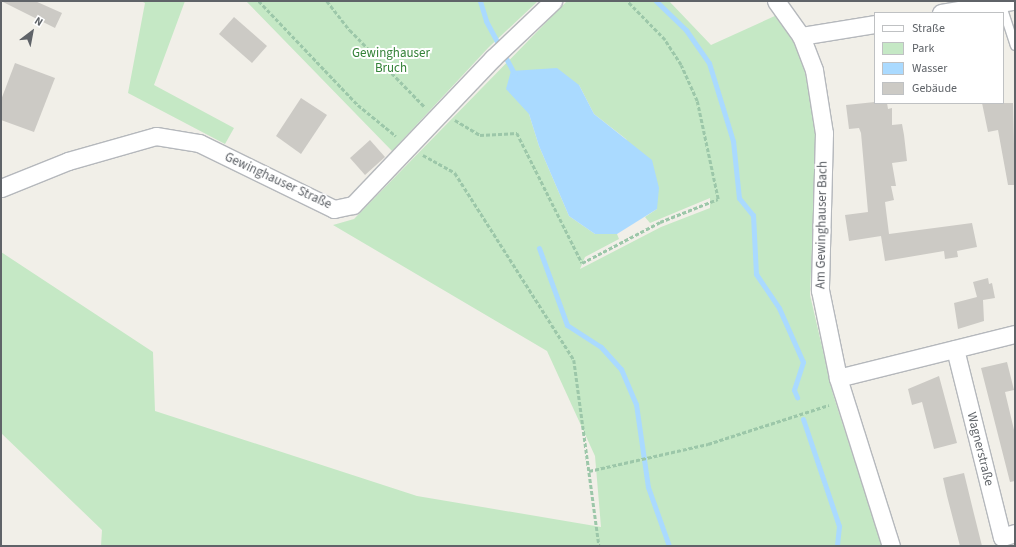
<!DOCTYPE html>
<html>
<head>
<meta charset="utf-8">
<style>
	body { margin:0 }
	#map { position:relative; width:1016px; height:547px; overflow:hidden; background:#f1efe8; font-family:"Source Sans 3",sans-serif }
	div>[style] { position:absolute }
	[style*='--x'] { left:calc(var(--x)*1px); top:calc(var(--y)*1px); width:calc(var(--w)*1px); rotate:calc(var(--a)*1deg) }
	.green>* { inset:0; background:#c5e8c5 }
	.water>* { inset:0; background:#aadaff }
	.stream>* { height:5px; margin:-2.5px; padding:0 2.5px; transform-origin:2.5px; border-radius:2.5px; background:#aadaff }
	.building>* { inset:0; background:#cccac5 }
	.path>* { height:2.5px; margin-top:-1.25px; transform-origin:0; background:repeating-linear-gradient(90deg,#9cc7a9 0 4px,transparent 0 6px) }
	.roads { filter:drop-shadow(1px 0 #b5b8bc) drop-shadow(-1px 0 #b5b8bc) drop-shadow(0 1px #b5b8bc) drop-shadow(0 -1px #b5b8bc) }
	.service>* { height:8px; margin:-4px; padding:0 4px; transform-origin:4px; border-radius:4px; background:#fff }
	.minor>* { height:17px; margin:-8.5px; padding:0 8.5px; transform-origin:8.5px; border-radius:8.5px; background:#fff }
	span { translate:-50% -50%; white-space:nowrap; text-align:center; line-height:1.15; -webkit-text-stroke:4px #fff; paint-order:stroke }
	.park-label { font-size:13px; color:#348238 }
	.street-label { font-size:13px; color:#5f6368 }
	.frame { position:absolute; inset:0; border:2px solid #5f6368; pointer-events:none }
	.legend { position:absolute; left:874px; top:12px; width:130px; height:92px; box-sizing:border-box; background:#fff; border:1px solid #bfc1c3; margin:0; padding:5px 7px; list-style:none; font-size:12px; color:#5f6368 }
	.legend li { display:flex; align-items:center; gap:8px; height:20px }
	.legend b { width:20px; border:1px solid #bfc1c3 }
	.north { position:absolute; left:12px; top:12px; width:40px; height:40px; -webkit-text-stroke:3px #fff; paint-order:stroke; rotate:32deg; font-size:11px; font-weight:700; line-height:16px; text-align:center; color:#5f6368 }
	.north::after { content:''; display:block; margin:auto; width:14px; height:18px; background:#5f6368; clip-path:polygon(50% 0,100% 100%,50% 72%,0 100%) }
</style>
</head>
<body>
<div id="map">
	<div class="green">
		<i style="clip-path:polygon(141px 1px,185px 1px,154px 85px,234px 128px,225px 144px,128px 93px,145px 3px)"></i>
		<i style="clip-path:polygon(246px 1px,538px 1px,489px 47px,392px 151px)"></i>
		<i style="clip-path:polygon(evenodd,567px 1px,669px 1px,711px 45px,777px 15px,800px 49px,817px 130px,810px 295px,833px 394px,882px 546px,101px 546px,102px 530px,1px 433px,1px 252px,153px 352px,155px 411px,417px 496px,601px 527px,595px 456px,547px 351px,333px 225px,354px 219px,567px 1px,579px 85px,594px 114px,626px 139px,657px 209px,645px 217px,650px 223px,710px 198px,710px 208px,661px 227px,580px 269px,585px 257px,619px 239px,617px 234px,595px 234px,569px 216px,539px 146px,529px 114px,579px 85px)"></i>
	</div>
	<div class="water">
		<i style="clip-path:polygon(557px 68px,579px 85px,594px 114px,652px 160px,659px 188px,657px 209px,617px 234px,595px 234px,569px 216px,539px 146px,529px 114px,506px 89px,511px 71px)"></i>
	</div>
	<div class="stream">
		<i style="--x:480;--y:1;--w:21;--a:73"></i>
		<i style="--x:486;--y:21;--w:61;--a:61.8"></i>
		<i style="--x:656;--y:1;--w:42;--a:44"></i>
		<i style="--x:686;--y:30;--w:40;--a:55.1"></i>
		<i style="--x:709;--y:63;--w:82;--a:72.9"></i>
		<i style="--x:733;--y:141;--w:57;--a:84"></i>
		<i style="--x:739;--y:198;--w:22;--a:51"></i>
		<i style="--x:753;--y:215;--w:59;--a:87.1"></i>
		<i style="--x:756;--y:274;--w:41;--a:55.9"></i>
		<i style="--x:779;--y:308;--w:59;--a:66"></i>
		<i style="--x:803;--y:362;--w:29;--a:108"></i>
		<i style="--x:794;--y:390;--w:8;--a:67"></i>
		<i style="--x:539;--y:248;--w:82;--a:70"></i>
		<i style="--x:567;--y:325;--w:40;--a:32.9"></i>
		<i style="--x:601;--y:347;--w:30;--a:48"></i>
		<i style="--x:621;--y:369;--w:38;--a:67"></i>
		<i style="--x:636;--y:404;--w:84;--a:81.8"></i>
		<i style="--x:648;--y:487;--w:63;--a:70.4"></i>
		<i style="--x:803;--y:419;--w:113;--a:71.4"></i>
		<i style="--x:839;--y:526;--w:20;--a:96"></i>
	</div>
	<div class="building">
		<i style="clip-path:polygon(1px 1px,35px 1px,62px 13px,55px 28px)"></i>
		<i style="clip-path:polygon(234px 17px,267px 46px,252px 63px,219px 34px)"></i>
		<i style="clip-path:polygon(15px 63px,55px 78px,34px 132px,1px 120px,1px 100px)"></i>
		<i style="clip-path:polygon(301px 98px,327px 115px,301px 154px,276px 136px)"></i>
		<i style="clip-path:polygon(875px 102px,887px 103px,888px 109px,892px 108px,892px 125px,902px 124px,904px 135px,907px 161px,892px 163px,896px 186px,891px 186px,894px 200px,885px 202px,889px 234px,972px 223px,977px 247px,957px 251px,958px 257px,945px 259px,944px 251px,885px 261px,881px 236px,849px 241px,845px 215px,868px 212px,861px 133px,859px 128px,849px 129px,846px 105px)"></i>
		<i style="clip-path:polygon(982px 103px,1013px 103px,1015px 185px,1008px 185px,998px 130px,988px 132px)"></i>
		<i style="clip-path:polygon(370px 140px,385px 157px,365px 175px,350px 158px)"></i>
		<i style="clip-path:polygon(988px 278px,989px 284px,992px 283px,995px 298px,983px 300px,984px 321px,958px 329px,954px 303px,977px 297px,973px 282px)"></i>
		<i style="clip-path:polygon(1007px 362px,1014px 390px,1005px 392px,1015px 434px,1015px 481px,1010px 482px,981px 368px)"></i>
		<i style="clip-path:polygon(939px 376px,957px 443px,934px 449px,922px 402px,912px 405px,908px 389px)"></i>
		<i style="clip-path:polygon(964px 473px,974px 514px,982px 546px,960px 546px,947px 496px,943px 478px)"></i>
	</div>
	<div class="path">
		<i style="--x:259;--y:1;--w:144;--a:46.4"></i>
		<i style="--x:358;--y:105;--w:49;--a:39.2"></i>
		<i style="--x:327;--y:1;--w:37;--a:52"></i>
		<i style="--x:350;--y:30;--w:107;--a:45.8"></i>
		<i style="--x:455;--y:120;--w:29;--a:31"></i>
		<i style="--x:480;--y:135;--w:37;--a:-3"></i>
		<i style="--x:517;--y:133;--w:145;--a:63.4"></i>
		<i style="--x:582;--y:263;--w:88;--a:-27.7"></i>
		<i style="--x:660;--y:222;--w:62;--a:-21.6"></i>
		<i style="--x:718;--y:199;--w:100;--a:-102.1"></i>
		<i style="--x:697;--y:101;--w:39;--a:-114"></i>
		<i style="--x:681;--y:65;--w:30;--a:-123"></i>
		<i style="--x:665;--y:40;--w:54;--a:-134.3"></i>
		<i style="--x:423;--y:155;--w:37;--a:29"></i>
		<i style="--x:455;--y:173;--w:222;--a:57.5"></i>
		<i style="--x:574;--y:360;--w:188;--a:82.3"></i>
		<i style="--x:589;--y:471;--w:122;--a:-12.8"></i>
		<i style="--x:708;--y:444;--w:127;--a:-17.9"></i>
	</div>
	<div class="roads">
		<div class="service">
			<i style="--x:1001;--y:3;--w:45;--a:72"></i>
		</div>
		<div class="minor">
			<i style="--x:776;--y:1;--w:43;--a:54.5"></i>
			<i style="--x:801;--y:36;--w:36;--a:69"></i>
			<i style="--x:814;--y:70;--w:64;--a:81"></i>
			<i style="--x:824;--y:133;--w:157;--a:91.5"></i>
			<i style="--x:820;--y:290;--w:90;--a:78.4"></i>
			<i style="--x:838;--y:378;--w:176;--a:72.5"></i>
			<i style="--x:941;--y:13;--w:73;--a:-9.5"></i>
			<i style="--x:801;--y:36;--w:75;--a:-9.2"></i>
			<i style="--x:1;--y:188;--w:72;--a:-21.9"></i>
			<i style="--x:68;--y:161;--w:91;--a:-15.9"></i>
			<i style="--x:156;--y:136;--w:44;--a:9.2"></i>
			<i style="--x:199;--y:143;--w:150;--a:26.1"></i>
			<i style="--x:334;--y:209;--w:19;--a:-12"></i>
			<i style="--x:353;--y:205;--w:203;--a:-46.4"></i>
			<i style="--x:493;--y:58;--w:83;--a:-43.5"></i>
			<i style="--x:955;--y:349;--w:194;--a:76"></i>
			<i style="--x:1002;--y:537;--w:14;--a:-17"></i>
			<i style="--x:838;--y:378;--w:182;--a:-14"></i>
		</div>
	</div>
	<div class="park-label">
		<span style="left:391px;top:61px">Gewinghauser<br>Bruch</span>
	</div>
	<div class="street-label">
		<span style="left:278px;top:181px;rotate:25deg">Gewinghauser Straße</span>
		<span style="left:822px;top:225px;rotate:-89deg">Am Gewinghauser Bach</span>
		<span style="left:980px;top:449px;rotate:76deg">Wagnerstraße</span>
	</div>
	<div class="frame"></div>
	<ul class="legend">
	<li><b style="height:5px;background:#fff"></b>Straße</li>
	<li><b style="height:11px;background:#c5e8c5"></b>Park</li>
	<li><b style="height:11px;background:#aadaff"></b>Wasser</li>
	<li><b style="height:11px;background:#cccac5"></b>Gebäude</li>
	</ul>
	<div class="north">N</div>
</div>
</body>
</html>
